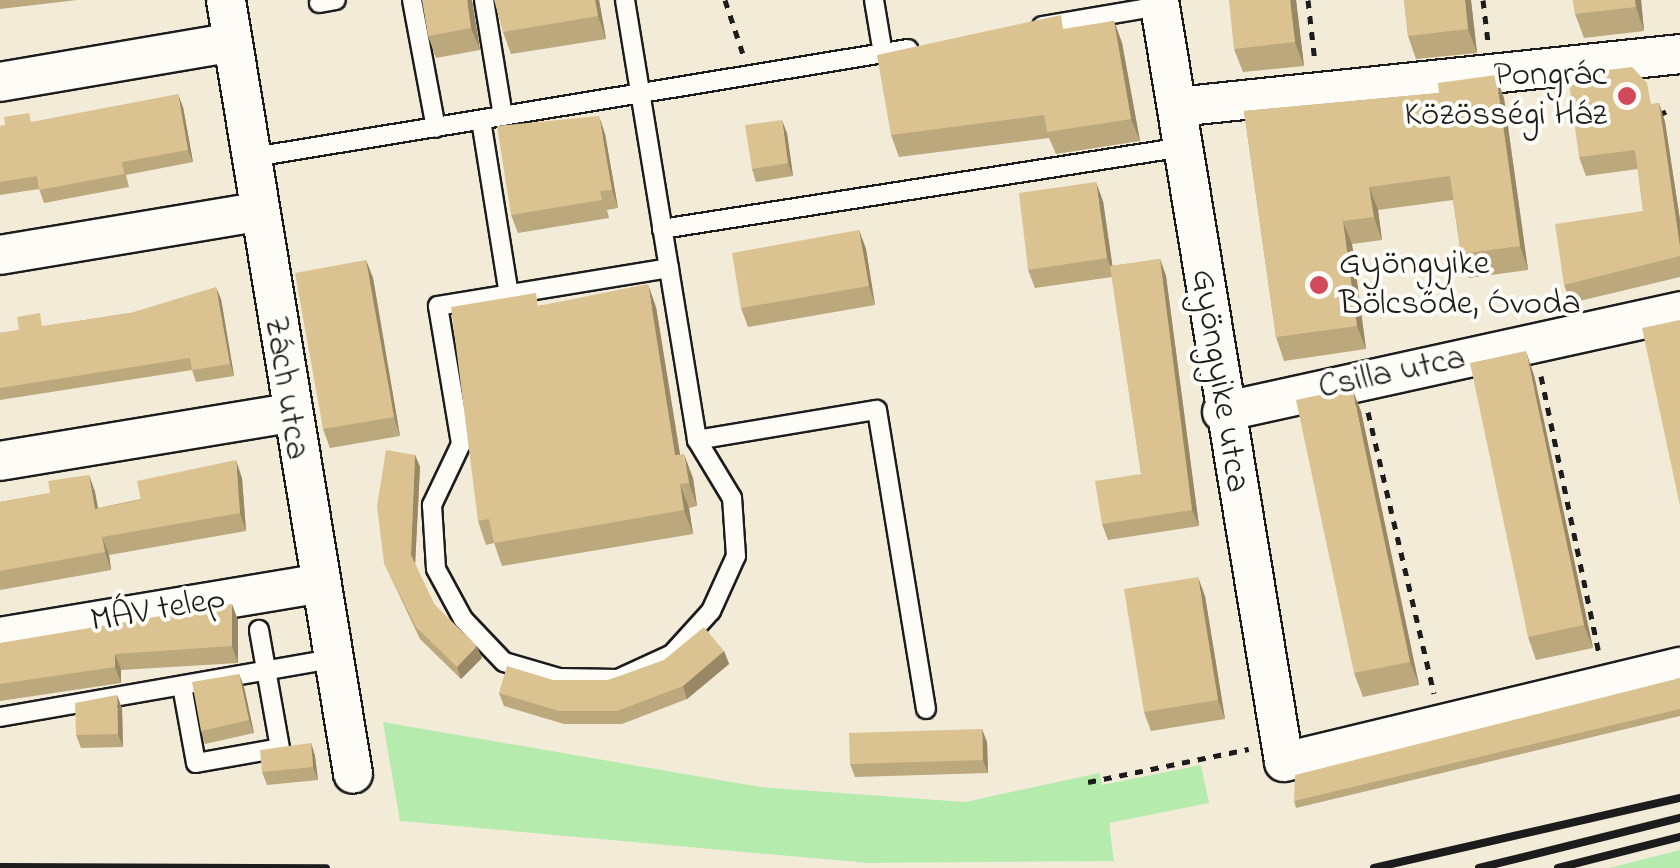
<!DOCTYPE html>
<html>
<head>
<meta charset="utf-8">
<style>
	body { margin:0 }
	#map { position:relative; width:1680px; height:868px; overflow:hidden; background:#f2ebd8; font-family:"Indie Flower",sans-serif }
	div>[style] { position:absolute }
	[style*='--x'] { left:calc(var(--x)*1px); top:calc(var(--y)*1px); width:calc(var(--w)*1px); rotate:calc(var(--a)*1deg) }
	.green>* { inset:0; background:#b5ecae }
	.path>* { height:5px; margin-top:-2.5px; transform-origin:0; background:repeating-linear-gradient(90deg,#1c1c1c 0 8px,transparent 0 16px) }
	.roads { filter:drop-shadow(2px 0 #1c1c1c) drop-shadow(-2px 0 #1c1c1c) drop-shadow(0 2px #1c1c1c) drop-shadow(0 -2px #1c1c1c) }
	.lane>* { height:18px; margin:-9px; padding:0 9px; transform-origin:9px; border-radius:9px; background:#fdfcf7 }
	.street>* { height:38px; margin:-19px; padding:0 19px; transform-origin:19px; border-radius:19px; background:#fdfcf7 }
	.rail>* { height:8px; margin:-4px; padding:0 4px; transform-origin:4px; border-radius:4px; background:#1c1c1c }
	.wall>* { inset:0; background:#bba87d }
	.shaded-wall>* { inset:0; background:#986 }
	.building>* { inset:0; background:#dac391 }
	.dots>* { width:28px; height:28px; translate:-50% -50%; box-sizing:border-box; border:5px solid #fdfcf7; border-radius:50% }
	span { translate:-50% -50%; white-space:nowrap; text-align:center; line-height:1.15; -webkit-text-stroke:8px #fdfcf7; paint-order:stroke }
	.poi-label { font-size:35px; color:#1c1c1c }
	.right { translate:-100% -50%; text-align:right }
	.left { translate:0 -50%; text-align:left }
	.street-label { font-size:35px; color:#1c1c1c }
</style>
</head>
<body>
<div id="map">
	<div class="green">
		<i style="clip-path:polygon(383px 722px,760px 787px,965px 802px,1099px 773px,1102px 785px,1201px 765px,1209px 803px,1109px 823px,1114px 861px,868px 863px,400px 821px)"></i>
		<i style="clip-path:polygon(1680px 850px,1680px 868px,1609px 868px)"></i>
	</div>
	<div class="path">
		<i style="--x:725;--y:0;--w:57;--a:71.6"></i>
		<i style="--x:1308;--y:0;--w:62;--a:83.6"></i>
		<i style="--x:1483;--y:0;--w:42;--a:83.2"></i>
		<i style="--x:1659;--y:115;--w:13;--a:-27"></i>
		<i style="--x:1541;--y:376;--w:283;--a:78.2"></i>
		<i style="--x:1368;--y:412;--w:289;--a:76.8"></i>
		<i style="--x:1088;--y:782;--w:164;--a:-11.6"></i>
	</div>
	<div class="roads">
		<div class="lane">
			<i style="--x:412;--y:0;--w:130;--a:79.4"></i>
			<i style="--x:484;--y:0;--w:118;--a:80.7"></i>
			<i style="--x:625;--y:0;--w:446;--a:80.7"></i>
			<i style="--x:697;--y:440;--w:182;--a:-9.5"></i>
			<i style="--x:877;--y:410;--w:303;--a:80.7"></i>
			<i style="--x:874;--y:0;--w:55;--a:80.5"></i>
			<i style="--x:319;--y:3;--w:17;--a:-10"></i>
			<i style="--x:1042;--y:26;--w:120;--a:-9.6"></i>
			<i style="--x:481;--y:120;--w:176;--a:80.9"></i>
			<i style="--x:248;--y:158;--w:669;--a:-9.38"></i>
			<i style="--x:662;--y:229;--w:527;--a:-8.94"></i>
			<i style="--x:669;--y:268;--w:234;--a:170.7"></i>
			<i style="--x:438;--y:306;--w:140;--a:80.5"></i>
			<i style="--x:461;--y:444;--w:68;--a:115.4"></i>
			<i style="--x:432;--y:505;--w:64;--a:86.4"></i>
			<i style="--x:436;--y:569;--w:57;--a:61.6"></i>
			<i style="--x:463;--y:619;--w:59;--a:46.4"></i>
			<i style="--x:504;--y:662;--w:57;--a:16.2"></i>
			<i style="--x:559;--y:678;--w:59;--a:1"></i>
			<i style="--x:618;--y:679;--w:60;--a:-24.8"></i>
			<i style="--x:672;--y:654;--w:58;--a:-47.8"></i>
			<i style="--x:711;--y:611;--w:60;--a:-65.6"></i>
			<i style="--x:736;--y:556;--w:58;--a:-93.9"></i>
			<i style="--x:732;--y:498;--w:68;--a:-121.1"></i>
			<i style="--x:182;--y:686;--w:78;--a:79.7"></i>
			<i style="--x:196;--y:763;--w:85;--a:-10.1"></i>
			<i style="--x:280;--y:748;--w:120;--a:-100.1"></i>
			<i style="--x:0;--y:717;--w:336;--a:-9.9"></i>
		</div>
		<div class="street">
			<i style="--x:226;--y:0;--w:784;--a:80.68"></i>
			<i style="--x:1159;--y:0;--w:772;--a:80.68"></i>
			<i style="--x:1284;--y:762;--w:407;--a:-13.5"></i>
			<i style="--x:0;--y:82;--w:232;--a:-9.7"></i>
			<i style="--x:1177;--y:107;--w:506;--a:-6.01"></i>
			<i style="--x:0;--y:255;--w:261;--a:-9.5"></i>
			<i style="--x:1222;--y:412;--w:469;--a:-12.4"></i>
			<i style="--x:0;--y:461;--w:293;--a:-9.4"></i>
			<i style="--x:0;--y:637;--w:320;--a:-9.5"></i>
		</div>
	</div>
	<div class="rail">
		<i style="--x:0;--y:867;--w:326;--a:0.2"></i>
		<i style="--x:1374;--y:868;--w:314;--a:-12.9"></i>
		<i style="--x:1479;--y:868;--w:207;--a:-14"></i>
		<i style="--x:1558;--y:868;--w:126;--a:-14.3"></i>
	</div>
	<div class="wall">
		<i style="clip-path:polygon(0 0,77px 0,0 9px)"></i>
		<i style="clip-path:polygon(599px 0,606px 39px,511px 54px,503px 32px)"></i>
		<i style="clip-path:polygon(1296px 0,1304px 66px,1243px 72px,1234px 49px)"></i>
		<i style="clip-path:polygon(1404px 0,1471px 0,1477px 53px,1416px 59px,1408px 36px)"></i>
		<i style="clip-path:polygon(1573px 0,1641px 0,1644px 31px,1584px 38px,1575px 14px)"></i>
		<i style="clip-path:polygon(472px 1px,480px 50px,436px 58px,428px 36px)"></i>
		<i style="clip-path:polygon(1114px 21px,1122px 43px,1140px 141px,1056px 154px,1049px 138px,899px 157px,891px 135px,1066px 29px)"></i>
		<i style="clip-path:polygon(1439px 93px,1504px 98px,1528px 270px,1469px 278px,1461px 254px,1453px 200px,1378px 210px,1382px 240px,1352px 244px,1366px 349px,1284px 361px,1276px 337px,1244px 111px)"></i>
		<i style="clip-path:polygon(1659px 103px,1665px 122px,1680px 220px,1680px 277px,1571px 303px,1564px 285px,1643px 211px,1638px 169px,1586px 176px,1579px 157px,1654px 104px)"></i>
		<i style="clip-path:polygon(183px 107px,193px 162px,126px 175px,129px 187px,44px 203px,39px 189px,0 195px,0 126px)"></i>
		<i style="clip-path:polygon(787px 133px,793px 176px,756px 182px,752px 169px)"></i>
		<i style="clip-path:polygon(605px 134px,618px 208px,607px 210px,609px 218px,518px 233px,511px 215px)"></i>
		<i style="clip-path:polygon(1103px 201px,1112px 266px,1160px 259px,1166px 276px,1199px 526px,1108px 540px,1102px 524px,1141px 474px,1112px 277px,1035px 288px,1028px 270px)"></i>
		<i style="clip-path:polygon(859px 230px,866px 249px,875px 305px,748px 327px,741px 308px)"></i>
		<i style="clip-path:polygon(366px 260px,373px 278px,400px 436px,330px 448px,323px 429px)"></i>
		<i style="clip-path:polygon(221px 299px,234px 376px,196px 382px,192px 370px,0 400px,0 333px)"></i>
		<i style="clip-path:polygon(540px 305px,656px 307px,680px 455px,693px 478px,697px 506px,689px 508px,693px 534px,502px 566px,494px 543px,486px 545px,478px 521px)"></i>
		<i style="clip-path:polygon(1534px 375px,1593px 648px,1536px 660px,1528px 637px)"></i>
		<i style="clip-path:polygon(1361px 411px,1419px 685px,1363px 697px,1354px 673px)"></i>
		<i style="clip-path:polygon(415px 455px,420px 467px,415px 564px,434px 604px,482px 658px,461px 679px,420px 639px,384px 563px)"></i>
		<i style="clip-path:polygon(89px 475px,95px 492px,98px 508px,242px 478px,246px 531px,109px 555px,111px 570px,0 590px,0 502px,50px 493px)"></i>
		<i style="clip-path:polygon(1205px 596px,1225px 719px,1151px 731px,1144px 712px)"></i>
		<i style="clip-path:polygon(238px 620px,238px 663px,121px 670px,121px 683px,0 701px,0 643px)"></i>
		<i style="clip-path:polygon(724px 651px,729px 664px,687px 699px,622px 724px,564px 724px,504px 706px,499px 693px,553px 680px,608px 680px)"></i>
		<i style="clip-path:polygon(239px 674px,244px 687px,254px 733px,205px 744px,201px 731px)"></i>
		<i style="clip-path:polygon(1680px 678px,1680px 716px,1296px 808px,1294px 801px)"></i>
		<i style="clip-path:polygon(122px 708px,123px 747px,81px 748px,76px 735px)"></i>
		<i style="clip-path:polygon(987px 742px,988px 773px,855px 777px,850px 764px)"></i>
		<i style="clip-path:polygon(311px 743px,315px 756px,318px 780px,267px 785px,262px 772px)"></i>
	</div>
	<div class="shaded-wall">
		<i style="clip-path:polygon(467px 0,472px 0,480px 50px,471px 28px)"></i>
		<i style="clip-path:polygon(595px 0,599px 0,606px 39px,598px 16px)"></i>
		<i style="clip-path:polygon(1290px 0,1296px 0,1304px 66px,1295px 42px)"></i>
		<i style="clip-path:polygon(1465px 0,1471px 0,1477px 53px,1468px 29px)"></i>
		<i style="clip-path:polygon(1635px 0,1641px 0,1644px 31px,1636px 7px)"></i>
		<i style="clip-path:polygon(1114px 21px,1122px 43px,1140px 141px,1131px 119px)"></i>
		<i style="clip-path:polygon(1496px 75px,1504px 98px,1528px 270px,1520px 246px)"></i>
		<i style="clip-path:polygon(178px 94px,183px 107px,193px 162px,188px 150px)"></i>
		<i style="clip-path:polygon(1659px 103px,1665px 122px,1680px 220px,1680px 247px)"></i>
		<i style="clip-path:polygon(599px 116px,605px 134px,618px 208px,612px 190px)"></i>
		<i style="clip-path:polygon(782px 120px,787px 133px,793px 176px,788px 163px)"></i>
		<i style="clip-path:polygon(1096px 182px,1103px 201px,1114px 276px,1107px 258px)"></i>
		<i style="clip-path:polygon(1369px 187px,1378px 210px,1382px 240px,1374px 217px)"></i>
		<i style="clip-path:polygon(1343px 221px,1352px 244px,1366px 349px,1357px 326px)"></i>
		<i style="clip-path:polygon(859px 230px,866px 249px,875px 305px,869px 286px)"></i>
		<i style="clip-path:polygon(1160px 259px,1166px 276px,1199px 526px,1192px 510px)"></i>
		<i style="clip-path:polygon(366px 260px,373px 278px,400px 436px,394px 417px)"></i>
		<i style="clip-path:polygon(648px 284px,656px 307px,684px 479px,675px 455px)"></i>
		<i style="clip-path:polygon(216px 287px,221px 299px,234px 376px,230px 364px)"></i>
		<i style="clip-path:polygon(1526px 351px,1534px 375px,1593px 648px,1584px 625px)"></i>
		<i style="clip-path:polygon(1352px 388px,1361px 411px,1419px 685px,1410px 662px)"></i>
		<i style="clip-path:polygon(684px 454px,693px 478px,697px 506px,689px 483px)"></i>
		<i style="clip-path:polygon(415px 455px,420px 467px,415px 567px,411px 555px)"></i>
		<i style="clip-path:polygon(236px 460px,242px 478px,246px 531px,240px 513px)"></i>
		<i style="clip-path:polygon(89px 475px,95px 492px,101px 526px,95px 509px)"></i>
		<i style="clip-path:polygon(680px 484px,689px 508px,693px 534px,684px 510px)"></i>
		<i style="clip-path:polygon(102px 537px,109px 555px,111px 570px,105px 552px)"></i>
		<i style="clip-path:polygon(1198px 577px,1205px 596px,1225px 719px,1218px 700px)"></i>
		<i style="clip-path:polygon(232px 604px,238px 620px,238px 663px,232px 646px)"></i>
		<i style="clip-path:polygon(477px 646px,482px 658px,461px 679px,457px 667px)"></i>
		<i style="clip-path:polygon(724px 651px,729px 664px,687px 699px,683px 686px)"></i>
		<i style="clip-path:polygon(115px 654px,121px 670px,121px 683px,115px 667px)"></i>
		<i style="clip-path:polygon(239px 674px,244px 687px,254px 733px,249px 720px)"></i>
		<i style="clip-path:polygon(117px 695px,122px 708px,123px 747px,118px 734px)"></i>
		<i style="clip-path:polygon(982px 729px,987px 742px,988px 773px,983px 760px)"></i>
		<i style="clip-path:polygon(311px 743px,315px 756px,318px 780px,313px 767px)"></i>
	</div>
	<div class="building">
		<i style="clip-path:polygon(422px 0,467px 0,471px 28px,428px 36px)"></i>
		<i style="clip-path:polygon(494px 0,595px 0,598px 16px,503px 32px)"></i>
		<i style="clip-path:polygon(1229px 0,1290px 0,1295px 42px,1234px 49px)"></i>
		<i style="clip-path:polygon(1404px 0,1465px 0,1468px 29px,1408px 36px)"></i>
		<i style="clip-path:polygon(1573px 0,1635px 0,1636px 7px,1575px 14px)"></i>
		<i style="clip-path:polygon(1061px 15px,1063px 29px,1114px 21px,1131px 119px,1047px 132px,1044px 115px,891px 135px,877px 55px)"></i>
		<i style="clip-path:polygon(1632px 67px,1647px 83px,1651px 104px,1659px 103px,1680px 247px,1680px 256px,1564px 285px,1555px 224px,1643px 211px,1635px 150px,1579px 157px,1568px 75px)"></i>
		<i style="clip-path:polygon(1496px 75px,1520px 246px,1461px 254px,1450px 176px,1369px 187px,1374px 217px,1343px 221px,1357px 326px,1276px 337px,1244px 111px,1439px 93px,1438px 83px)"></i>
		<i style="clip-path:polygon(178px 94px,188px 150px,122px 162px,124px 174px,39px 190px,37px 176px,0 182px,0 126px,5px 125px,4px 117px,29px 113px,31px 122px)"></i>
		<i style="clip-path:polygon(599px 116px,612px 190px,600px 191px,602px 200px,511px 215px,497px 126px)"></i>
		<i style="clip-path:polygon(782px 120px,788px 163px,752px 169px,745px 125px)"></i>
		<i style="clip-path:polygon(1096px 182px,1107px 258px,1028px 270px,1019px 193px)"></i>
		<i style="clip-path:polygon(859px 230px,869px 286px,741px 308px,732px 253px)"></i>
		<i style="clip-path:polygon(1160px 259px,1192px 510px,1102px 524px,1095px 481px,1141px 474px,1110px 266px)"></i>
		<i style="clip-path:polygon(366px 260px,394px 417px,323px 429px,295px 273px)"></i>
		<i style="clip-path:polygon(648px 284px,675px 455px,684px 454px,689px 483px,680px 484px,684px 510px,494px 543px,489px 519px,478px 521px,451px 307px,536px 293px,538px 306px)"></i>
		<i style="clip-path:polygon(216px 287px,230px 364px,192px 370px,190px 358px,0 388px,0 333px,19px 330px,17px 317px,40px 313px,42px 326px,127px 314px)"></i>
		<i style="clip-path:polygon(1680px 320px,1680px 506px,1642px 328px)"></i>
		<i style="clip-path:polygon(1526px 351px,1584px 625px,1528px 637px,1470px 363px)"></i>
		<i style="clip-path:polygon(1352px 388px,1410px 662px,1354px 673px,1296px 400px)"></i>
		<i style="clip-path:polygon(386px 450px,415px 455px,411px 555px,434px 604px,477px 646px,457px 667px,416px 627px,384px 563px,377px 506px)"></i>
		<i style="clip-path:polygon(236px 460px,240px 513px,102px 537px,105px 552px,0 571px,0 502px,50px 493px,48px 481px,89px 475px,95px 509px,141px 500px,137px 481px)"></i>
		<i style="clip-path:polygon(1198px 577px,1218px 700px,1144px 712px,1124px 589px)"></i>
		<i style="clip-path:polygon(232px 604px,232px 646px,115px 654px,115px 667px,0 684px,0 643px)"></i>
		<i style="clip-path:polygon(704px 627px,724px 651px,683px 686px,617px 711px,559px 711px,499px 693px,507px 666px,553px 680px,608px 680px,664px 660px)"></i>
		<i style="clip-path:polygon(239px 674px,249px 720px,201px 731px,192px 682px)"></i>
		<i style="clip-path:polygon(1680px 678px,1680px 709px,1294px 801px,1295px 775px)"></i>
		<i style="clip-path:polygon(117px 695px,118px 734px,76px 735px,75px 703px)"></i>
		<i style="clip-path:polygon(982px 729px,983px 760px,850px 764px,849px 733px)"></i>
		<i style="clip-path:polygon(311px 743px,313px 767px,262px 772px,260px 750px)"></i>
	</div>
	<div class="dots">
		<i style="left:1627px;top:96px;background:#d1495b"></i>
		<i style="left:1319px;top:285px;background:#d1495b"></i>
	</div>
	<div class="poi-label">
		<span class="right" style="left:1607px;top:96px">Pongrác<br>Közösségi Ház</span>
		<span class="left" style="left:1339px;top:285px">Gyöngyike<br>Bölcsőde, Óvoda</span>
	</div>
	<div class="street-label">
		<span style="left:1392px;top:374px;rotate:-12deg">Csilla utca</span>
		<span style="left:1219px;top:381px;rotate:81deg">Gyöngyike utca</span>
		<span style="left:285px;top:388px;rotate:81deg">Zách utca</span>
		<span style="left:158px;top:611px;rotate:-10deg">MÁV telep</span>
	</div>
</div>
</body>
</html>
